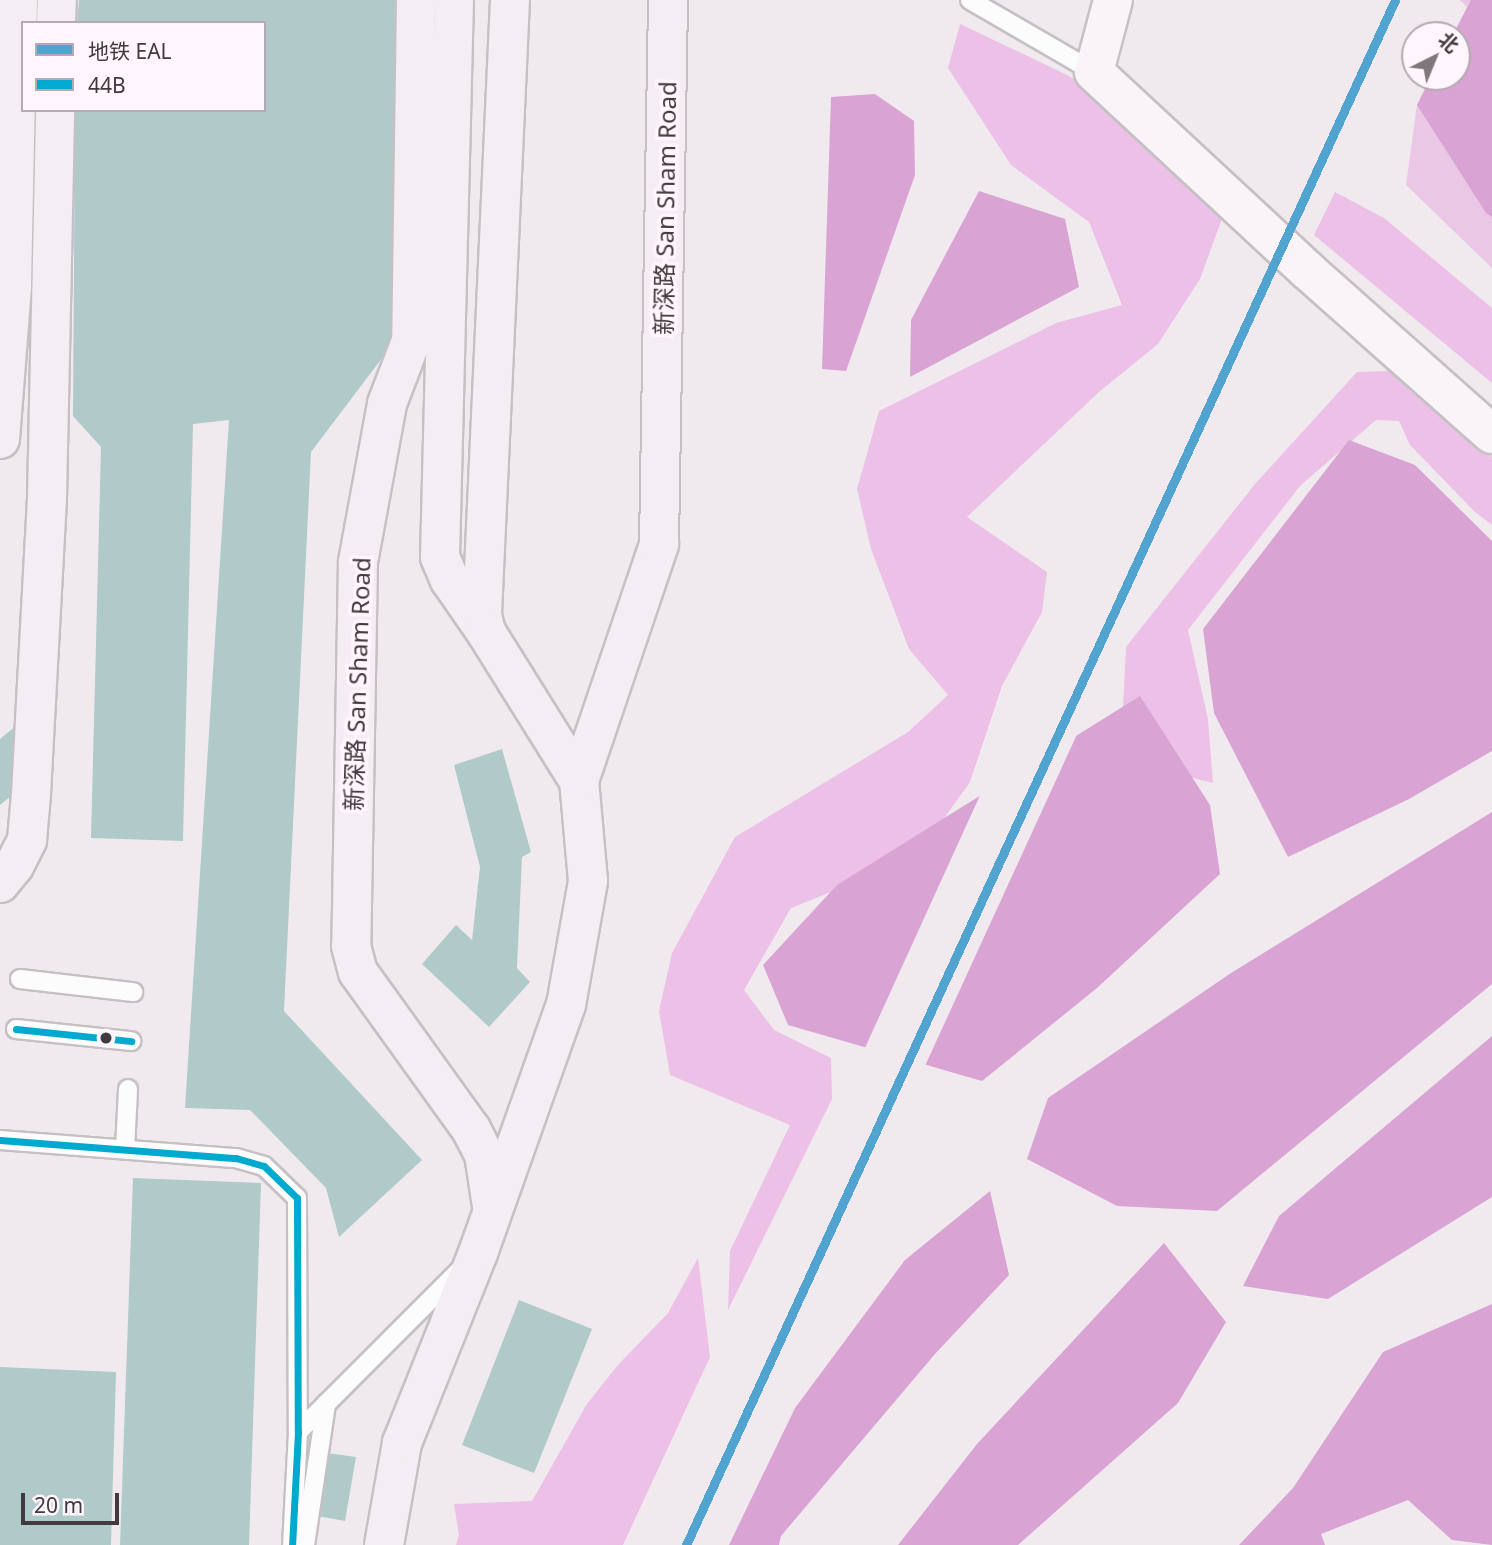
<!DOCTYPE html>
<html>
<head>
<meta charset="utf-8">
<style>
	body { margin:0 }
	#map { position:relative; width:1492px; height:1545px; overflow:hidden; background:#f0eaef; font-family:"Noto Sans","Noto Sans SC",sans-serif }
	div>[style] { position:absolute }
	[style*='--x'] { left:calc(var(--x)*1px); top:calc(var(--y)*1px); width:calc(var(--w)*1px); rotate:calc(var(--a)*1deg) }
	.green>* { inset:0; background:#ebc7e6 }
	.forest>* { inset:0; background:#ecc0e7 }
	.water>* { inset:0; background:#d9a3d3 }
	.pier>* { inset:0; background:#f0eaef }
	.building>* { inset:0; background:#b0cac9 }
	.roads { filter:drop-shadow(2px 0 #c5c0c4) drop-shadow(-2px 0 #c5c0c4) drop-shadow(0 2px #c5c0c4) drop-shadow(0 -2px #c5c0c4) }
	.lane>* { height:18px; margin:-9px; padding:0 9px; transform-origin:9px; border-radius:9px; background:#fdfcfd }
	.secondary>* { height:38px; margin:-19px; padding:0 19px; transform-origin:19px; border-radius:19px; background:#f8f4f8 }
	.primary>* { height:38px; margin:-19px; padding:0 19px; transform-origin:19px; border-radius:19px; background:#f4edf3 }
	.bus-1>* { height:7px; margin:-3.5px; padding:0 3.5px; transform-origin:3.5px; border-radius:3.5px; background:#00a9ce }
	.metro-1>* { height:9px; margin:-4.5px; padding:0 4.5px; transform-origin:4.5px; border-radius:4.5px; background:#50a4cf }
	.dots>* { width:19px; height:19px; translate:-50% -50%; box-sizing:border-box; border:4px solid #fff5fd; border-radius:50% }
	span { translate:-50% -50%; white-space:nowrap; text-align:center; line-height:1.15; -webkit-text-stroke:7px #fff5fd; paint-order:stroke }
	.street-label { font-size:24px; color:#403b3f }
	.legend { position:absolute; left:21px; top:21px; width:245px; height:91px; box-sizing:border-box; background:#fff5fd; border:2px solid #b3abb1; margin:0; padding:9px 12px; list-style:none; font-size:21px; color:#403b3f }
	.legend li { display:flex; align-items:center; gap:14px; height:35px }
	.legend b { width:35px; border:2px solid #b3abb1 }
	.north { position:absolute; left:1401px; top:21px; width:70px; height:70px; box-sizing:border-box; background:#fff5fd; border:2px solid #b3abb1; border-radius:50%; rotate:43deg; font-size:19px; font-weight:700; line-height:28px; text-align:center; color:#403b3f }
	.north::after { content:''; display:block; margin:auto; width:24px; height:32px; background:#7e787d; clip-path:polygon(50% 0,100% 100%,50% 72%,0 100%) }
	.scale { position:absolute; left:21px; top:1493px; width:98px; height:32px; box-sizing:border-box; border:4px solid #403b3f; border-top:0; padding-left:9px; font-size:21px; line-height:24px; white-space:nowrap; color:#403b3f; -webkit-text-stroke:5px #fff5fd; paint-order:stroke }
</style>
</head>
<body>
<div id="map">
	<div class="green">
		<i style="clip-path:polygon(1460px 0,1492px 0,1492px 268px,1406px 185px,1417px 105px,1431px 77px,1457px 77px,1457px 35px,1453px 35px,1467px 7px)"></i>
	</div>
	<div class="forest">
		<i style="clip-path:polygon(960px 24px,1061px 72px,1174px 131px,1231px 194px,1200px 279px,1158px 344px,1099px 392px,967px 517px,1047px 572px,1042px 612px,1002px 686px,970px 782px,916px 858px,791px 908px,744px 990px,774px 1030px,831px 1058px,832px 1099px,728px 1310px,730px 1251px,790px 1125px,670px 1075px,659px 1011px,672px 953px,735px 837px,908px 732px,948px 695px,909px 649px,871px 549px,857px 489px,879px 411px,1056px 323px,1122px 305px,1089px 222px,1011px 165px,948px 68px)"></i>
		<i style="clip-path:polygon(1335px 192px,1384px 218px,1492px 308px,1492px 383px,1314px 235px)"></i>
		<i style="clip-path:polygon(1394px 371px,1492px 457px,1492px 525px,1475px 512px,1410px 445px,1399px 421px,1376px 420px,1300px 486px,1188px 630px,1208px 719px,1213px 783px,1157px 769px,1122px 727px,1126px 647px,1255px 484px,1357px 372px)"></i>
		<i style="clip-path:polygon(698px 1258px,710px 1357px,623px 1545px,456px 1545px,459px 1535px,454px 1504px,532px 1501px,587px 1404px,617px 1366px,668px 1313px)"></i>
	</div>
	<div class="water">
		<i style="clip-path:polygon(1471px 0,1492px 0,1492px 217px,1486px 213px,1417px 105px,1431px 77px,1457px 77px,1457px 35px,1453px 35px)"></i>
		<i style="clip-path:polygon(875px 94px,914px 121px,915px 175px,846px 371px,822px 369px,831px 97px)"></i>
		<i style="clip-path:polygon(979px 191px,1065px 219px,1079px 287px,910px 377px,911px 320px)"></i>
		<i style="clip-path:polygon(1349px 440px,1415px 465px,1492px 541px,1492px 751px,1409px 799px,1288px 857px,1214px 713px,1203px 629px)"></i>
		<i style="clip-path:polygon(1140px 696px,1210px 805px,1220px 874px,1097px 988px,982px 1081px,788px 1025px,763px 965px,837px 885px)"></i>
		<i style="clip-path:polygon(1492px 812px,1492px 984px,1217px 1211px,1117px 1206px,1027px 1159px,1048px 1098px,1231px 973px)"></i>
		<i style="clip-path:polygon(1492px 1036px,1492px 1197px,1328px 1299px,1243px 1286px,1279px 1216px)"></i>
		<i style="clip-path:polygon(990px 1191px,1009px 1275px,935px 1354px,781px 1536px,779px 1545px,729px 1545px,795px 1408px,905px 1260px)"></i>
		<i style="clip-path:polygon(1164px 1243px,1226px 1322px,1178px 1403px,1018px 1545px,898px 1545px,977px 1444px)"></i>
		<i style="clip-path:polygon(1492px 1304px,1492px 1545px,1452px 1540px,1408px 1500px,1321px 1534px,1325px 1545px,1239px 1545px,1293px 1488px,1383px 1352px)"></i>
	</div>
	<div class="pier">
		<i style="clip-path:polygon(1079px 730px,924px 1068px,864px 1050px,982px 791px)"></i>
	</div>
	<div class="building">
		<i style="clip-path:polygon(79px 0,404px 0,401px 333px,311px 452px,284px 1011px,422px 1160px,339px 1237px,326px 1188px,250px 1110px,185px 1108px,229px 420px,193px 424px,183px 841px,91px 838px,101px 447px,73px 416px,75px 110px,264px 110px,264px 23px,77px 23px)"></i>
		<i style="clip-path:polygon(24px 719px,22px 787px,0 805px,0 739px)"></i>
		<i style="clip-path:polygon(502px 749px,531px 852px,522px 857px,517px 968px,530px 982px,489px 1027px,422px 964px,456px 925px,472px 940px,480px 867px,454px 765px)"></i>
		<i style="clip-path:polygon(133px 1178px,261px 1183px,249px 1545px,120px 1545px)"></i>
		<i style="clip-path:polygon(519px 1300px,592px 1329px,534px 1473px,462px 1445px)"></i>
		<i style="clip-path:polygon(0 1367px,116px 1372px,111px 1545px,0 1545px)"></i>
		<i style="clip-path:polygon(327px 1453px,356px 1457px,345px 1521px,317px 1516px)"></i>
	</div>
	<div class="roads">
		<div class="lane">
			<i style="--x:970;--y:0;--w:143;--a:30.1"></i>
			<i style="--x:20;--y:979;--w:114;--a:6.6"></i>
			<i style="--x:16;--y:1029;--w:116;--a:6"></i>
			<i style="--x:0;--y:1140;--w:237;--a:4.4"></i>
			<i style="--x:236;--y:1158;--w:29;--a:16"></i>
			<i style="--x:264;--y:1166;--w:46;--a:44.1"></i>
			<i style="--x:297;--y:1198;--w:234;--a:89.8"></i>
			<i style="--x:298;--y:1432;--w:113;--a:93"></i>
			<i style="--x:125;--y:1149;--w:60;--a:-87.1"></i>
			<i style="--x:298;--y:1432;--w:229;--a:-45"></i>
			<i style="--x:305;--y:1545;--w:143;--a:-81.5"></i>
		</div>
		<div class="secondary">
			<i style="--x:1113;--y:0;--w:74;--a:104.8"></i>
			<i style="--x:1094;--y:72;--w:291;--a:42.9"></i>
			<i style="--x:1307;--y:270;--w:247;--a:41.6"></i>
		</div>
		<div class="primary">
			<i style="--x:416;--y:0;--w:341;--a:90.8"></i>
			<i style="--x:411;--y:341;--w:67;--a:110.9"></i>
			<i style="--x:387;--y:404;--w:161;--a:100.4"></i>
			<i style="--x:358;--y:562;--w:384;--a:91"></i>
			<i style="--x:351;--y:946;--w:27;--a:75"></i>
			<i style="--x:358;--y:972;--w:193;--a:54.3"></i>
			<i style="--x:471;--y:1129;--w:28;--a:63"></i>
			<i style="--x:484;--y:1154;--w:53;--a:81.3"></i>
			<i style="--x:454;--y:0;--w:557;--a:91.44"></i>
			<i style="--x:440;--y:557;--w:25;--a:67"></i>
			<i style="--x:450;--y:580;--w:63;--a:55.3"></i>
			<i style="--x:510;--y:0;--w:616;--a:92.61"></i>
			<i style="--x:482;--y:615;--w:17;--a:77"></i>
			<i style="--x:486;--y:632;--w:176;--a:58"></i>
			<i style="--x:56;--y:23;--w:23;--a:-88"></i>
			<i style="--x:0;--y:439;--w:154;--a:-85.5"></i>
			<i style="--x:12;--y:285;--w:285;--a:-88.8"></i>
			<i style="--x:0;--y:883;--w:22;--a:-51"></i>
			<i style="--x:14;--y:866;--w:29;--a:-63"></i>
			<i style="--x:27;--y:840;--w:46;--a:-85"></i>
			<i style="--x:31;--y:794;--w:296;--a:-86.9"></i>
			<i style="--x:47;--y:498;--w:388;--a:-88.8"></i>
			<i style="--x:384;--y:1545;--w:104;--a:-80"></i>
			<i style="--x:402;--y:1443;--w:205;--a:-68.2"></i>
			<i style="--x:478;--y:1253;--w:263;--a:-70.5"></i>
			<i style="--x:566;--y:1005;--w:126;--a:-79.9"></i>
			<i style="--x:588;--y:881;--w:100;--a:-95.1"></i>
			<i style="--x:579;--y:781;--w:250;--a:-71.3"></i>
			<i style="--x:659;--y:544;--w:544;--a:-89.05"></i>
		</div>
	</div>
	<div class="bus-1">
		<i style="--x:16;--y:1029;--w:116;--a:6"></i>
		<i style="--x:0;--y:1140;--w:237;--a:4.4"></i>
		<i style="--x:236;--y:1158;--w:29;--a:16"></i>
		<i style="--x:264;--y:1166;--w:46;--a:44.1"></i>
		<i style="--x:297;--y:1198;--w:234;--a:89.8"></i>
		<i style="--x:298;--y:1432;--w:113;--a:93"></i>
	</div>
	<div class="metro-1">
		<i style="--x:686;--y:1545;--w:1700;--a:-65.35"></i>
	</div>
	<div class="dots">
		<i style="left:106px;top:1038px;background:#403b3f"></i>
	</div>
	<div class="street-label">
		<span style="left:665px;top:208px;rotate:-89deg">新深路 San Sham Road</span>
		<span style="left:357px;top:684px;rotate:-88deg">新深路 San Sham Road</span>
	</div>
	<ul class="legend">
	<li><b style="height:9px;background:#50a4cf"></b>地铁 EAL</li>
	<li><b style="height:9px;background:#00a9ce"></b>44B</li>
	</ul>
	<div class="north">北</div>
	<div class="scale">20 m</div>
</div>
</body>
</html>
